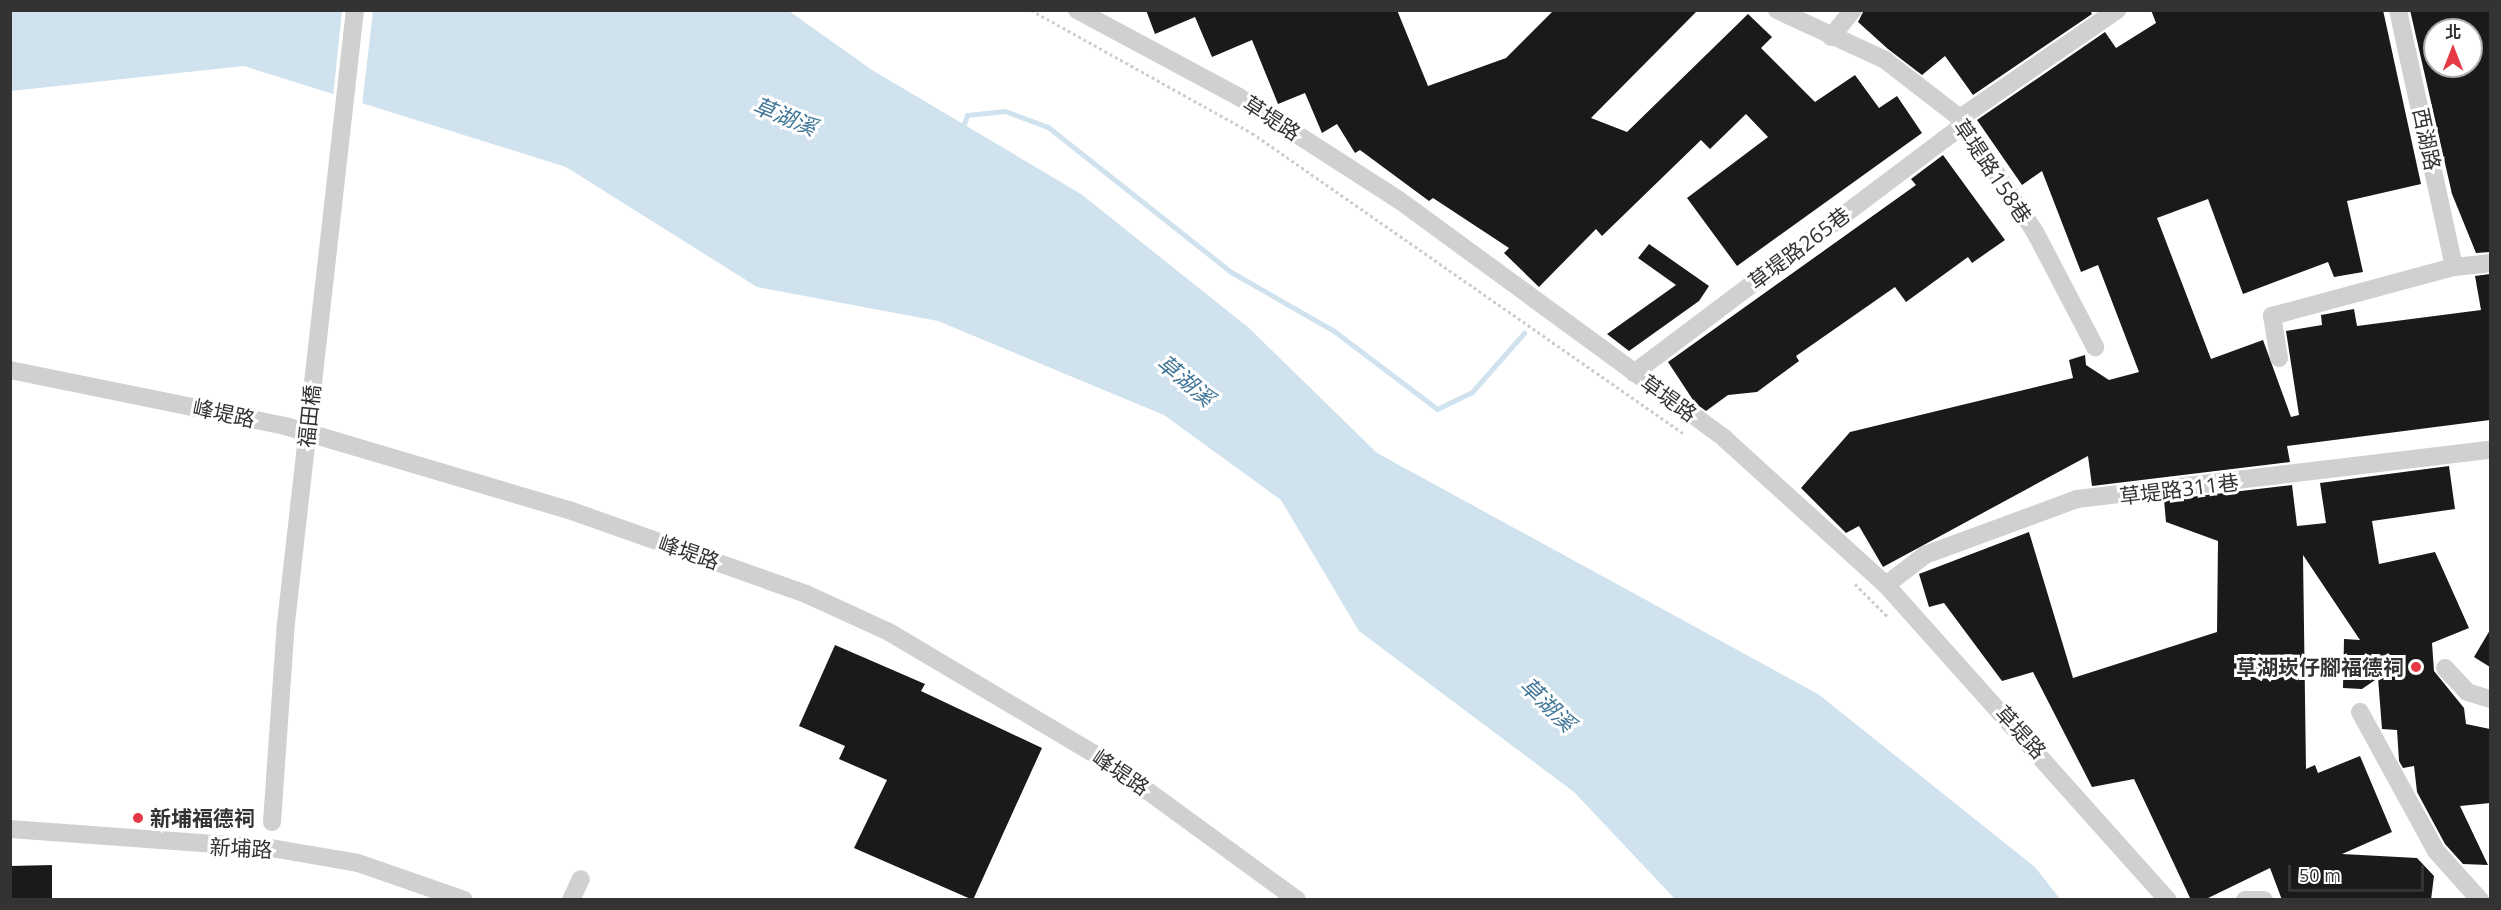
<!DOCTYPE html>
<html>
<head>
<meta charset="utf-8">
<style>
	body { margin:0 }
	#map { position:relative; width:2501px; height:910px; overflow:hidden; background:#fff; font-family:"Open Sans","Noto Sans TC",sans-serif }
	div>[style] { position:absolute }
	[style*='--x'] { left:calc(var(--x)*1px); top:calc(var(--y)*1px); width:calc(var(--w)*1px); rotate:calc(var(--a)*1deg) }
	.water>* { inset:0; background:#cfe2ee }
	.pier>* { inset:0; background:#fff }
	.stream>* { height:5px; margin:-2.5px; padding:0 2.5px; transform-origin:2.5px; border-radius:2.5px; background:#cfe2ee }
	.building>* { inset:0; background:#1a1a1a }
	.path>* { height:3px; margin-top:-1.5px; transform-origin:0; background:repeating-linear-gradient(90deg,#cdcdcd 0 3px,transparent 0 6px) }
	.minor>* { height:18px; margin:-9px; padding:0 9px; transform-origin:9px; border-radius:9px; background:#d0d0d0 }
	.minor-bridge>* { height:18px; margin:-9px; padding:0 9px; transform-origin:9px; border-radius:9px; background:#d0d0d0 }
	.dots>* { width:16px; height:16px; translate:-50% -50%; box-sizing:border-box; border:3px solid #fff; border-radius:50% }
	span { translate:-50% -50%; white-space:nowrap; text-align:center; line-height:1.15; -webkit-text-stroke:6px #fff; paint-order:stroke }
	.street-label { font-size:21px; color:#333 }
	.poi-label { font-size:21px; color:#333; font-weight:700 }
	.right { translate:-100% -50%; text-align:right }
	.left { translate:0 -50%; text-align:left }
	.water-label { font-size:22px; color:#3f7597; font-style:italic }
	.frame { position:absolute; inset:0; border:12px solid #333; pointer-events:none }
	.north { position:absolute; left:2423px; top:18px; width:60px; height:60px; box-sizing:border-box; background:#fff; border:2px solid #adadad; border-radius:50%; rotate:0deg; font-size:16px; font-weight:700; line-height:24px; text-align:center; color:#333 }
	.north::after { content:''; display:block; margin:auto; width:21px; height:27px; background:#e63946; clip-path:polygon(50% 0,100% 100%,50% 72%,0 100%) }
	.scale { position:absolute; left:2288px; top:865px; width:136px; height:27px; box-sizing:border-box; border:3px solid #333; border-top:0; padding-left:8px; font-size:18px; line-height:21px; white-space:nowrap; color:#333; -webkit-text-stroke:4px #fff; paint-order:stroke }
</style>
</head>
<body>
<div id="map">
	<div class="water">
		<i style="clip-path:polygon(10px 11px,789px 11px,872px 70px,1081px 194px,1249px 328px,1377px 453px,1818px 694px,2035px 867px,2060px 899px,1675px 899px,1574px 792px,1359px 631px,1281px 500px,1164px 415px,938px 321px,757px 287px,566px 167px,244px 66px,11px 91px)"></i>
	</div>
	<div class="pier">
		<i style="clip-path:polygon(342px 11px,373px 11px,362px 106px,333px 97px)"></i>
	</div>
	<div class="stream">
		<i style="--x:962;--y:130;--w:16;--a:-72"></i>
		<i style="--x:967;--y:115;--w:38;--a:-6"></i>
		<i style="--x:1005;--y:111;--w:46;--a:20.4"></i>
		<i style="--x:1048;--y:127;--w:233;--a:38.4"></i>
		<i style="--x:1231;--y:272;--w:119;--a:29.8"></i>
		<i style="--x:1334;--y:331;--w:129;--a:37.1"></i>
		<i style="--x:1437;--y:409;--w:39;--a:-26"></i>
		<i style="--x:1472;--y:392;--w:79;--a:-48.6"></i>
	</div>
	<div class="building">
		<i style="clip-path:polygon(1146px 10px,1397px 10px,1428px 86px,1506px 58px,1554px 10px,1698px 10px,1591px 118px,1627px 132px,1748px 14px,1772px 37px,1761px 48px,1815px 102px,1855px 75px,1879px 108px,1897px 96px,1922px 133px,1737px 266px,1687px 198px,1768px 137px,1746px 114px,1710px 149px,1701px 140px,1602px 236px,1596px 229px,1539px 287px,1504px 253px,1509px 248px,1433px 198px,1429px 201px,1360px 150px,1355px 153px,1337px 124px,1322px 133px,1305px 93px,1278px 104px,1252px 40px,1212px 57px,1195px 17px,1155px 34px)"></i>
		<i style="clip-path:polygon(1864px 10px,2090px 10px,2092px 14px,1973px 95px,1945px 56px,1922px 75px,1888px 49px,1858px 22px)"></i>
		<i style="clip-path:polygon(2151px 10px,2383px 10px,2421px 184px,2347px 201px,2363px 272px,2334px 277px,2328px 262px,2243px 294px,2208px 199px,2157px 218px,2211px 359px,2263px 340px,2291px 417px,2299px 415px,2286px 331px,2322px 325px,2321px 315px,2354px 309px,2357px 326px,2481px 310px,2475px 276px,2490px 274px,2490px 420px,2287px 446px,2290px 462px,2092px 486px,2088px 456px,1883px 567px,1859px 526px,1846px 533px,1801px 488px,1850px 432px,2073px 378px,2069px 360px,2085px 355px,2086px 365px,2109px 380px,2139px 372px,2098px 265px,2081px 272px,2042px 171px,2022px 185px,1977px 120px,2105px 32px,2116px 48px,2156px 23px)"></i>
		<i style="clip-path:polygon(evenodd,2410px 10px,2490px 10px,2490px 252px,2476px 253px,2452px 194px,2410px 10px,2435px 30px,2471px 30px,2471px 66px,2435px 66px,2435px 30px)"></i>
		<i style="clip-path:polygon(1943px 155px,2005px 240px,1972px 263px,1968px 257px,1906px 302px,1895px 287px,1796px 356px,1799px 361px,1757px 392px,1728px 395px,1706px 411px,1695px 403px,1668px 362px,1916px 185px,1911px 179px)"></i>
		<i style="clip-path:polygon(1649px 244px,1709px 286px,1699px 301px,1629px 351px,1607px 334px,1676px 285px,1638px 258px)"></i>
		<i style="clip-path:polygon(2449px 466px,2455px 509px,2372px 521px,2379px 564px,2435px 552px,2469px 628px,2432px 643px,2434px 671px,2464px 708px,2466px 724px,2490px 729px,2490px 803px,2460px 806px,2488px 865px,2463px 864px,2445px 844px,2417px 792px,2414px 766px,2403px 768px,2399px 761px,2397px 730px,2382px 729px,2378px 678px,2362px 689px,2343px 688px,2344px 639px,2360px 640px,2303px 555px,2306px 769px,2315px 765px,2318px 773px,2360px 756px,2392px 832px,2342px 854px,2417px 858px,2434px 876px,2431px 900px,2282px 900px,2270px 868px,2204px 900px,2191px 900px,2134px 779px,2092px 787px,2033px 672px,2002px 681px,1944px 603px,1929px 607px,1919px 574px,2029px 532px,2073px 678px,2217px 632px,2218px 541px,2166px 522px,2164px 500px,2292px 485px,2297px 526px,2326px 523px,2320px 483px)"></i>
		<i style="clip-path:polygon(2490px 630px,2490px 667px,2474px 657px)"></i>
		<i style="clip-path:polygon(835px 645px,925px 684px,921px 691px,1042px 748px,973px 900px,854px 848px,887px 780px,839px 759px,845px 746px,799px 726px)"></i>
		<i style="clip-path:polygon(52px 865px,52px 900px,10px 900px,10px 866px)"></i>
	</div>
	<div class="path">
		<i style="--x:1031;--y:10;--w:253;--a:29.1"></i>
		<i style="--x:1252;--y:133;--w:525;--a:34.84"></i>
		<i style="--x:1855;--y:584;--w:47;--a:45"></i>
	</div>
	<div class="minor">
		<i style="--x:1077;--y:10;--w:184;--a:28.2"></i>
		<i style="--x:1239;--y:97;--w:190;--a:32.8"></i>
		<i style="--x:1399;--y:200;--w:404;--a:36.2"></i>
		<i style="--x:1725;--y:439;--w:217;--a:42.2"></i>
		<i style="--x:1886;--y:585;--w:423;--a:48.2"></i>
		<i style="--x:1777;--y:10;--w:119;--a:24.8"></i>
		<i style="--x:1885;--y:60;--w:95;--a:37.7"></i>
		<i style="--x:1960;--y:118;--w:136;--a:56.7"></i>
		<i style="--x:2035;--y:232;--w:130;--a:62.4"></i>
		<i style="--x:2398;--y:10;--w:263;--a:77.7"></i>
		<i style="--x:1831;--y:37;--w:35;--a:-51"></i>
		<i style="--x:1960;--y:118;--w:191;--a:-34.5"></i>
		<i style="--x:2279;--y:358;--w:43;--a:-99.5"></i>
		<i style="--x:2272;--y:316;--w:188;--a:-15.1"></i>
		<i style="--x:2454;--y:267;--w:36;--a:-6"></i>
		<i style="--x:10;--y:370;--w:281;--a:11.5"></i>
		<i style="--x:285;--y:426;--w:296;--a:16.5"></i>
		<i style="--x:569;--y:510;--w:251;--a:19.5"></i>
		<i style="--x:806;--y:594;--w:91;--a:24.6"></i>
		<i style="--x:889;--y:632;--w:255;--a:30.7"></i>
		<i style="--x:1108;--y:762;--w:234;--a:36.1"></i>
		<i style="--x:1634;--y:373;--w:414;--a:-37"></i>
		<i style="--x:1886;--y:585;--w:49;--a:-37.6"></i>
		<i style="--x:1925;--y:555;--w:162;--a:-20.2"></i>
		<i style="--x:2077;--y:499;--w:416;--a:-6.8"></i>
		<i style="--x:2445;--y:668;--w:33;--a:47"></i>
		<i style="--x:2467;--y:692;--w:24;--a:17"></i>
		<i style="--x:2360;--y:712;--w:158;--a:61.3"></i>
		<i style="--x:2436;--y:851;--w:66;--a:48.1"></i>
		<i style="--x:10;--y:829;--w:262;--a:4.2"></i>
		<i style="--x:271;--y:848;--w:88;--a:9.8"></i>
		<i style="--x:358;--y:863;--w:112;--a:19.2"></i>
		<i style="--x:571;--y:900;--w:23;--a:-65"></i>
		<i style="--x:2245;--y:900;--w:19;--a:0"></i>
	</div>
	<div class="minor-bridge">
		<i style="--x:272;--y:822;--w:199;--a:-86"></i>
		<i style="--x:286;--y:623;--w:617;--a:-83.58"></i>
	</div>
	<div class="dots">
		<i style="left:2416px;top:667px;background:#e63946"></i>
		<i style="left:138px;top:818px;background:#e63946"></i>
	</div>
	<div class="street-label">
		<span style="left:1272px;top:118px;rotate:33deg">草堤路</span>
		<span style="left:2427px;top:139px;rotate:78deg">西湖路</span>
		<span style="left:1993px;top:171px;rotate:56deg">草堤路158巷</span>
		<span style="left:1799px;top:248px;rotate:-37deg">草堤路265巷</span>
		<span style="left:1669px;top:398px;rotate:36deg">草堤路</span>
		<span style="left:224px;top:413px;rotate:12deg">峰堤路</span>
		<span style="left:309px;top:416px;rotate:-84deg">福田橋</span>
		<span style="left:2179px;top:489px;rotate:-7deg">草堤路311巷</span>
		<span style="left:689px;top:552px;rotate:19deg">峰堤路</span>
		<span style="left:2021px;top:732px;rotate:47deg">草堤路</span>
		<span style="left:1121px;top:772px;rotate:34deg">峰堤路</span>
		<span style="left:241px;top:848px;rotate:3deg">新埔路</span>
	</div>
	<div class="poi-label">
		<span class="right" style="left:2404px;top:667px">草湖崁仔腳福德祠</span>
		<span class="left" style="left:150px;top:818px">新埔福德祠</span>
	</div>
	<div class="water-label">
		<span style="left:785px;top:116px;rotate:22deg">草湖溪</span>
		<span style="left:1186px;top:380px;rotate:40deg">草湖溪</span>
		<span style="left:1548px;top:704px;rotate:44deg">草湖溪</span>
	</div>
	<div class="frame"></div>
	<div class="north">北</div>
	<div class="scale">50 m</div>
</div>
</body>
</html>
